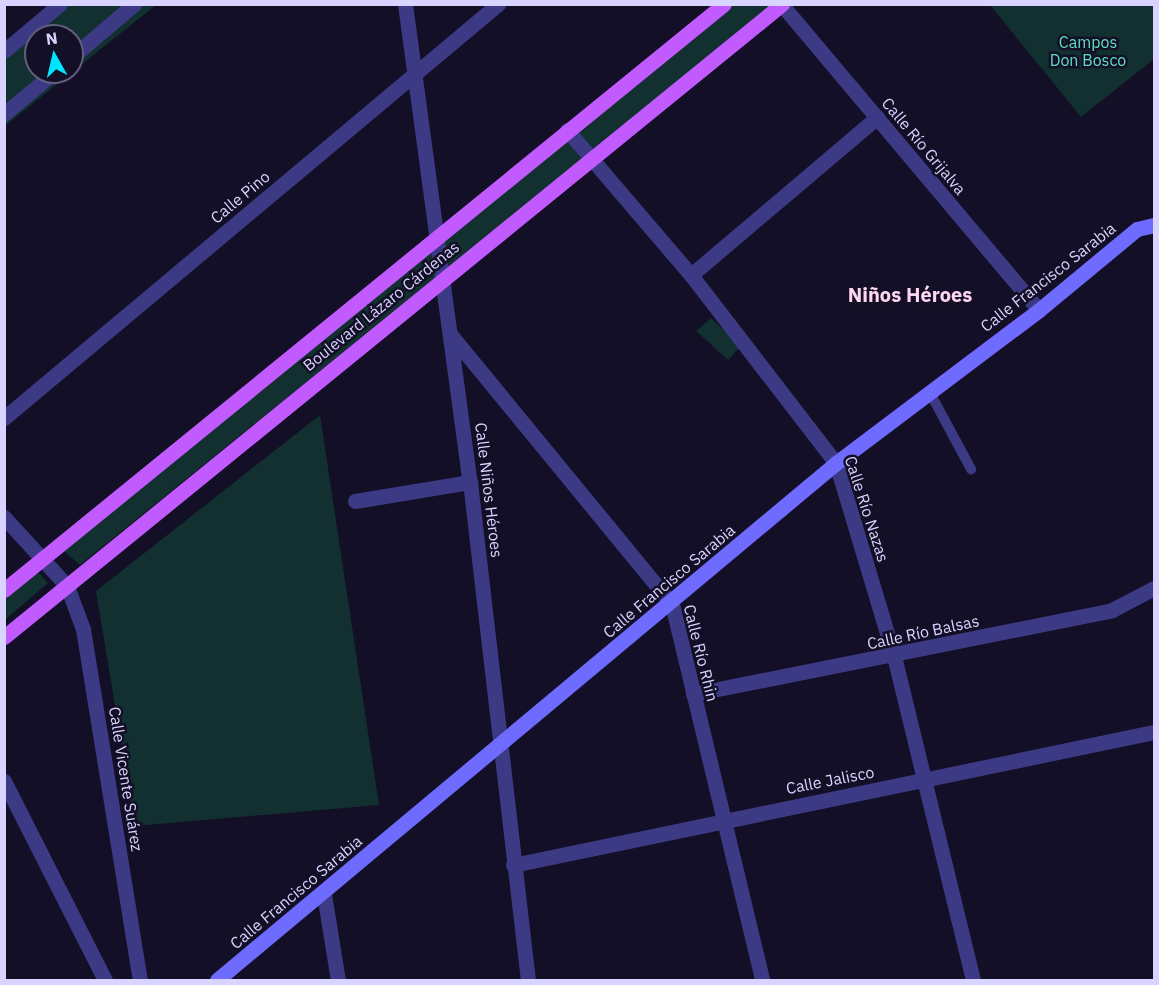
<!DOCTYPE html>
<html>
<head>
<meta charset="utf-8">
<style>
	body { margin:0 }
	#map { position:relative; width:1159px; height:985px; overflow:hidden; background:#130f26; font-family:"IBM Plex Sans",sans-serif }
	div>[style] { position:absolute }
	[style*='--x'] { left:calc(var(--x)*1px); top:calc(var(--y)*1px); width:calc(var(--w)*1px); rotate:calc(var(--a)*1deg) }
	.green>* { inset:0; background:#12302f }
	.lane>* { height:10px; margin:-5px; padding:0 5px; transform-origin:5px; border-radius:5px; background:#3d3a85 }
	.street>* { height:15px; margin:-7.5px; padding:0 7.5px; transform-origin:7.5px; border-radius:7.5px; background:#3d3a85 }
	.secondary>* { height:15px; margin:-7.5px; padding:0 7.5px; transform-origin:7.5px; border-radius:7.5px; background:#6f6bff }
	.primary>* { height:15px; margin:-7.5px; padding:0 7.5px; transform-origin:7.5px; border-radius:7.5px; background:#c25bff }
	span { translate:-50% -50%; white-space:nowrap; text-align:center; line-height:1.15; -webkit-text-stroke:5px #130f26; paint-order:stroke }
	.park-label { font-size:16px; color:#5fe0c0 }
	.street-label { font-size:16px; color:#d9d4ff }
	.quarter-label { font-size:20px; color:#ffd6f0; font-weight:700 }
	.frame { position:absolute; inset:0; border:6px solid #d9d4ff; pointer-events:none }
	.north { position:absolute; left:24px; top:24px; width:60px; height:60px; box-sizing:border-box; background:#130f26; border:2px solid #625e7d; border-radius:50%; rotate:352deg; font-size:16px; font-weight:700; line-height:24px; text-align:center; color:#d9d4ff }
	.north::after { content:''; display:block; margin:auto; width:21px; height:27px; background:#00e5ff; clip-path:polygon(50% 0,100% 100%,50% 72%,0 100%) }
</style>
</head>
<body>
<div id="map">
	<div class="green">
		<i style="clip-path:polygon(60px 5px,156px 5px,72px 72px,72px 36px,36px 36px,36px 72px,72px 72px,5px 126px,4px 50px)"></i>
		<i style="clip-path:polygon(731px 5px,772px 5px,80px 565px,59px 547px)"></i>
		<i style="clip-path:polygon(990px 5px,1154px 5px,1154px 59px,1081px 117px)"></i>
		<i style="clip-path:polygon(711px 318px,741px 346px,728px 360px,696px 331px)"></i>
		<i style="clip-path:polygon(320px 415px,379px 805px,135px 826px,96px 591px)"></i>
		<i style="clip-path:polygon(36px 570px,48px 583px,5px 620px,5px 597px)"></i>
	</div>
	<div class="lane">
		<i style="--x:929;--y:391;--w:89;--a:61.7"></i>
	</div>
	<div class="street">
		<i style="--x:405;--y:4;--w:482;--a:82.3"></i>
		<i style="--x:470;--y:482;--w:501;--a:83.36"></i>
		<i style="--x:782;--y:5;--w:399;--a:49.9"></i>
		<i style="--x:4;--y:51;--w:73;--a:-40"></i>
		<i style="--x:72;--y:57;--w:82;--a:-40.5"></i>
		<i style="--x:4;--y:114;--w:65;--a:-40"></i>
		<i style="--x:567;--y:130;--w:191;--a:49.5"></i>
		<i style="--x:691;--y:275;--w:237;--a:52.4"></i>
		<i style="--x:836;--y:463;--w:202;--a:73.3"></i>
		<i style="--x:894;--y:656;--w:333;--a:76.3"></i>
		<i style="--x:691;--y:275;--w:244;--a:-40.3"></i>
		<i style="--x:450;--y:334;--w:350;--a:50.6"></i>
		<i style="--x:672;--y:604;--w:387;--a:76.5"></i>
		<i style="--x:4;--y:418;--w:645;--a:-39.96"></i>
		<i style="--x:355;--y:501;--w:117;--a:-9.4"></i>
		<i style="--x:4;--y:517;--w:93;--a:47.6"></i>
		<i style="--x:67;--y:586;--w:46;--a:69.6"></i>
		<i style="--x:83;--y:629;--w:356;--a:80.8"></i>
		<i style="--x:693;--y:694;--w:427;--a:-11.3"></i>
		<i style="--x:1112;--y:610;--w:47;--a:-27.6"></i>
		<i style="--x:4;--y:781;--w:223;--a:63.1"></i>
		<i style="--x:513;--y:865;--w:655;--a:-11.72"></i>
		<i style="--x:324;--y:894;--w:87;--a:80.8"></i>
	</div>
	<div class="secondary">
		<i style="--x:217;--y:980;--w:807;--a:-39.87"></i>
		<i style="--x:836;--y:463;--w:254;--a:-37"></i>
		<i style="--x:1039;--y:310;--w:127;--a:-39.6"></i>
		<i style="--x:1137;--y:229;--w:17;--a:-13"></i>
	</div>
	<div class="primary">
		<i style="--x:4;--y:590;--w:928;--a:-39.14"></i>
		<i style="--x:4;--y:637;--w:1003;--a:-39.13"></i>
	</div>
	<div class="park-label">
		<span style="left:1088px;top:51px">Campos<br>Don Bosco</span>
	</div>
	<div class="street-label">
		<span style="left:924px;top:146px;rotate:50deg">Calle Río Grijalva</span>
		<span style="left:240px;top:197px;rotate:-40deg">Calle Pino</span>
		<span style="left:1048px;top:277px;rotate:-38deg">Calle Francisco Sarabia</span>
		<span style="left:381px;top:306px;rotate:-39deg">Boulevard Lázaro Cárdenas</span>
		<span style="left:489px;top:490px;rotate:83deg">Calle Niños Héroes</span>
		<span style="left:867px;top:509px;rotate:72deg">Calle Río Nazas</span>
		<span style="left:669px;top:581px;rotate:-40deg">Calle Francisco Sarabia</span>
		<span style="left:923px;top:632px;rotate:-12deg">Calle Río Balsas</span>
		<span style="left:701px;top:653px;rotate:76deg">Calle Río Rhin</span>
		<span style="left:126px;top:779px;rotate:81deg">Calle Vicente Suárez</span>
		<span style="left:830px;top:780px;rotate:-11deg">Calle Jalisco</span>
		<span style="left:296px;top:892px;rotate:-40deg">Calle Francisco Sarabia</span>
	</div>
	<div class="quarter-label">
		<span style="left:910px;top:294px">Niños Héroes</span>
	</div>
	<div class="frame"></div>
	<div class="north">N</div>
</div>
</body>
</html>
